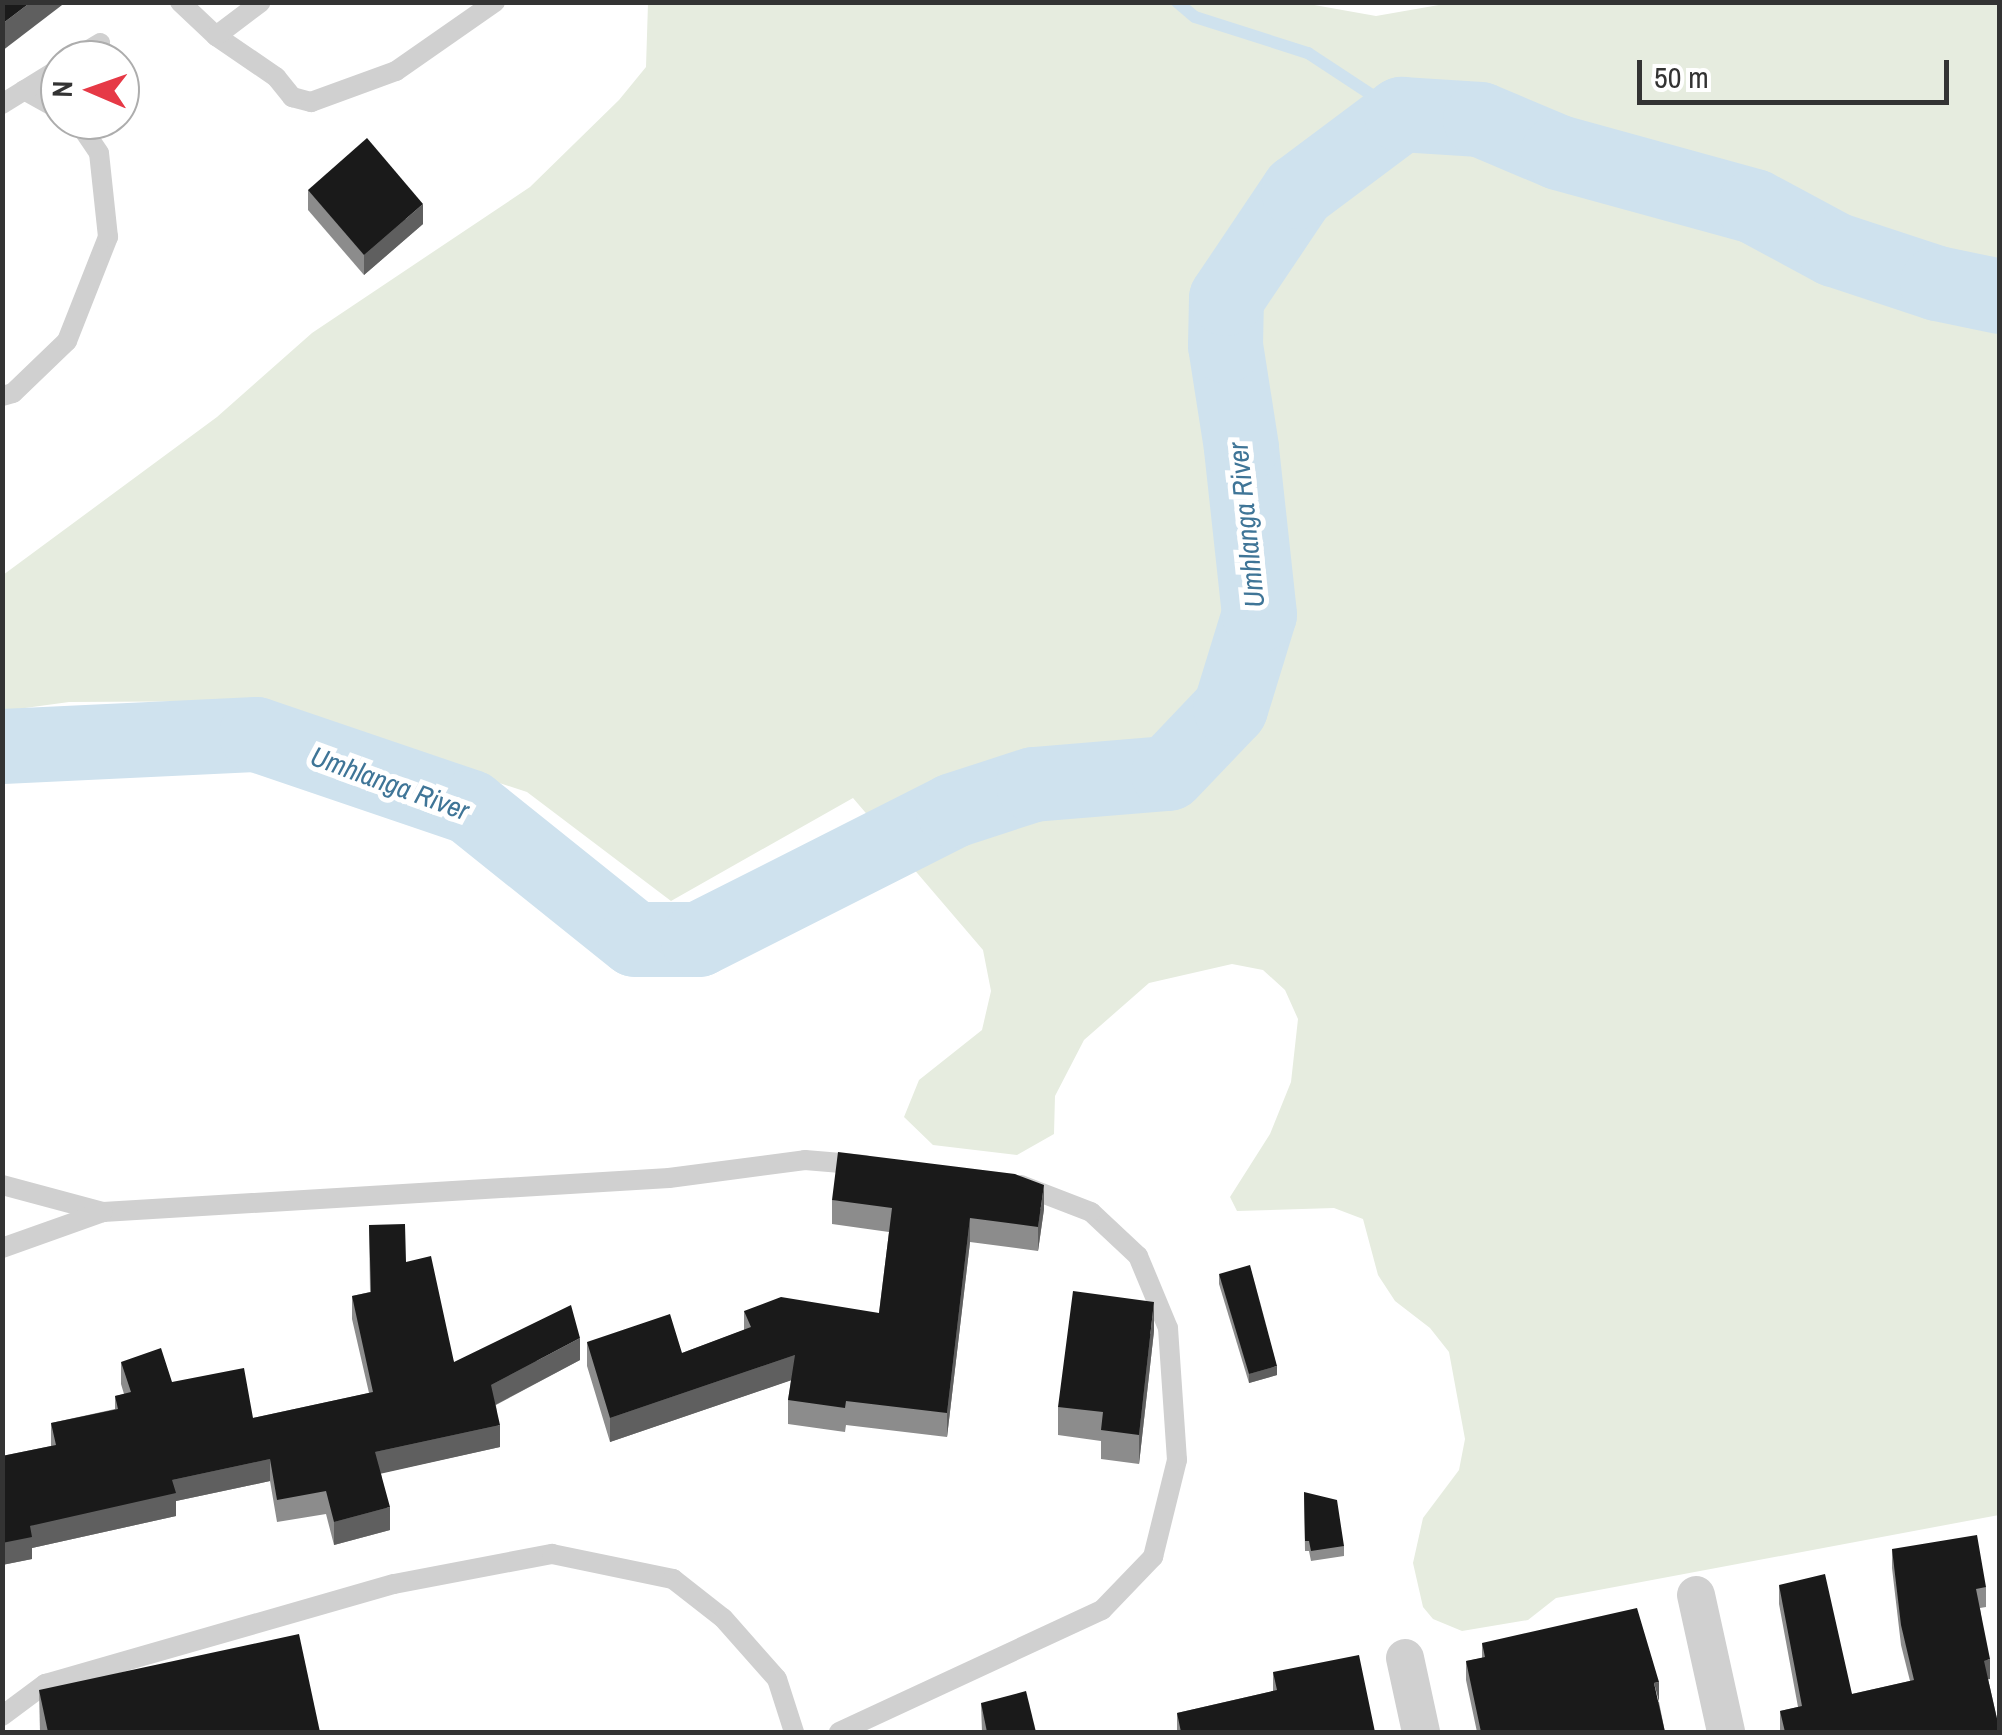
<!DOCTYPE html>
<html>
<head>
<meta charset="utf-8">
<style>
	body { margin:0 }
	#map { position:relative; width:2002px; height:1735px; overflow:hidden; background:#fff; font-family:"Archivo Narrow",sans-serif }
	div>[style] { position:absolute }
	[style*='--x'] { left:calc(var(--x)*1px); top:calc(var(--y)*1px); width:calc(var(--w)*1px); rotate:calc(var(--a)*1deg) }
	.green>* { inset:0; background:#e6ecdf }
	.stream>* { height:12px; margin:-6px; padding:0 6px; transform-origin:6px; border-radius:6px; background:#cfe2ee }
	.river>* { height:75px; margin:-37.5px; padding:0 37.5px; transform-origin:37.5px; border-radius:37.5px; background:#cfe2ee }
	.lane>* { height:20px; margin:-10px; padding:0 10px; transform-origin:10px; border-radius:10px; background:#d0d0d0 }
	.street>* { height:38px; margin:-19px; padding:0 19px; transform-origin:19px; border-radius:19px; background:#d0d0d0 }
	.wall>* { inset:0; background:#8c8c8c }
	.shaded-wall>* { inset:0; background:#5f5f5f }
	.building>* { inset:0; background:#1a1a1a }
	span { translate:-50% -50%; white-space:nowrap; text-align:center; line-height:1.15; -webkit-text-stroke:10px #fff; paint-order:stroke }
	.water-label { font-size:28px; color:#3f7597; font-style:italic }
	.frame { position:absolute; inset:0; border:5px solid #333; pointer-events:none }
	.north { position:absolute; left:40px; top:40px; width:100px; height:100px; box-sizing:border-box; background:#fff; border:2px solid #adadad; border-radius:50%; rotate:272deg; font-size:28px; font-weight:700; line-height:40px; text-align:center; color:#333 }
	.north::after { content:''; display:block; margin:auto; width:35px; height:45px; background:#e63946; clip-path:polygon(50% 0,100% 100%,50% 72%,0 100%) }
	.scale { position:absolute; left:1637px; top:60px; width:312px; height:45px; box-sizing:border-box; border:5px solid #333; border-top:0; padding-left:12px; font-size:30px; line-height:35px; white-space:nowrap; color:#333; -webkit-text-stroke:8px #fff; paint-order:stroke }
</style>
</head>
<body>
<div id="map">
	<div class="green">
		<i style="clip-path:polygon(1303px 3px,1376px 16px,1456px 2px,1999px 3px,1999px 1515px,1556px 1598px,1528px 1620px,1462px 1631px,1433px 1619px,1423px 1607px,1413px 1563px,1423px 1518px,1459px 1470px,1465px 1439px,1449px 1352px,1430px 1328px,1395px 1301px,1378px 1275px,1363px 1219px,1334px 1208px,1237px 1211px,1230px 1197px,1270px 1134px,1291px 1082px,1298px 1019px,1285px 990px,1263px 970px,1232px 964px,1149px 983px,1084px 1040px,1055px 1096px,1054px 1134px,1017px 1155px,933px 1145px,904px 1117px,919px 1080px,982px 1030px,991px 991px,983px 950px,853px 798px,671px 901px,527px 792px,248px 701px,69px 702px,3px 711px,3px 575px,217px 417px,312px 333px,530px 187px,619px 100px,646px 67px,648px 3px)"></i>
	</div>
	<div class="stream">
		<i style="--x:1177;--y:2;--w:23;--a:40"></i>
		<i style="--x:1195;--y:17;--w:119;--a:17.7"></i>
		<i style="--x:1308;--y:53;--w:111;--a:33.3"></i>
	</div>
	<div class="river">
		<i style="--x:2;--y:746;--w:254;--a:-2.7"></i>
		<i style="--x:256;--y:734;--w:226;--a:18.8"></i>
		<i style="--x:470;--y:807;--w:211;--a:38.7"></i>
		<i style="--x:635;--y:939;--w:63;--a:0"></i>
		<i style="--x:698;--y:939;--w:286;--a:-26.8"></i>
		<i style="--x:953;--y:810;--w:84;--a:-18"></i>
		<i style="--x:1033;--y:784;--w:135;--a:-4.7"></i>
		<i style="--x:1168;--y:773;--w:90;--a:-46.4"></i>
		<i style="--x:1230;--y:708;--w:98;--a:-72.9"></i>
		<i style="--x:1259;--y:614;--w:168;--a:-96.2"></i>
		<i style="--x:1241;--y:447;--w:103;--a:-98.9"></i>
		<i style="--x:1225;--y:345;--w:47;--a:-88.8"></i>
		<i style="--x:1226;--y:298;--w:129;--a:-56.1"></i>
		<i style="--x:1298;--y:191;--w:129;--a:-36.8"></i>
		<i style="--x:1401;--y:114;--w:79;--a:3.6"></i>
		<i style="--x:1480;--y:119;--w:85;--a:22.9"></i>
		<i style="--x:1558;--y:152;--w:203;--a:15.4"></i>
		<i style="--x:1754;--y:206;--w:91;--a:28.3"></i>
		<i style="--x:1834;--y:249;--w:108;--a:18.3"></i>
		<i style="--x:1937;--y:283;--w:64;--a:11.7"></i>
	</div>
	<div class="lane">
		<i style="--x:180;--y:2;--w:50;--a:43.4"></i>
		<i style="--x:216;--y:36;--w:73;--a:34.3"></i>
		<i style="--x:276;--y:77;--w:26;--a:51"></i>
		<i style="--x:292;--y:97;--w:20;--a:15"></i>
		<i style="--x:311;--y:102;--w:90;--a:-20"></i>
		<i style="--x:396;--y:71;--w:121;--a:-34.9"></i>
		<i style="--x:216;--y:36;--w:56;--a:-37.1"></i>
		<i style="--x:72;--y:60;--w:33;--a:-31"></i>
		<i style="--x:24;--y:90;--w:41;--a:29.1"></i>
		<i style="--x:2;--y:104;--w:68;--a:-31.8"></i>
		<i style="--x:2;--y:396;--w:11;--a:-15"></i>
		<i style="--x:13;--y:393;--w:75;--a:-43.9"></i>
		<i style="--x:67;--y:341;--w:112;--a:-68.5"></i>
		<i style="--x:108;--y:237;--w:84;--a:-96.1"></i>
		<i style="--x:99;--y:153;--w:40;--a:-124"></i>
		<i style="--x:2;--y:1185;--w:105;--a:15"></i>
		<i style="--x:103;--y:1212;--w:567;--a:-3.44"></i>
		<i style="--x:669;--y:1178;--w:137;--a:-7.5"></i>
		<i style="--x:805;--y:1160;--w:60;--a:4.8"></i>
		<i style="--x:2;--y:1248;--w:107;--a:-19.6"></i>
		<i style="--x:2;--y:1716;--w:54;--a:-36.7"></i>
		<i style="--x:45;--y:1684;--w:363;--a:-16"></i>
		<i style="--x:394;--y:1584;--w:161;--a:-10.8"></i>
		<i style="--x:552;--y:1554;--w:124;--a:11.7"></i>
		<i style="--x:673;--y:1579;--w:63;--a:38"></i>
		<i style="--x:723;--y:1618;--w:81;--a:48.5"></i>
		<i style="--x:777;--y:1679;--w:56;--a:72.2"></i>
		<i style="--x:839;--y:1732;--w:290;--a:-24.9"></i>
		<i style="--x:1102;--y:1610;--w:74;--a:-46.1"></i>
		<i style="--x:1153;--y:1557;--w:100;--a:-76.1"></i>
		<i style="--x:1177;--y:1460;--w:132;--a:-93.9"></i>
		<i style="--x:1168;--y:1328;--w:78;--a:-112.6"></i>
		<i style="--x:1138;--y:1256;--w:64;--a:-136.9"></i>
		<i style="--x:1091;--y:1212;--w:75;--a:-158.9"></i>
	</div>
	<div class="street">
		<i style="--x:1696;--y:1595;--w:140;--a:77.6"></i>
		<i style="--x:1405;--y:1658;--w:76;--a:77.8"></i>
	</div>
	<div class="wall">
		<i style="clip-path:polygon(308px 190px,423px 224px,364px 275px,308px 210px)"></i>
		<i style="clip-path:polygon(832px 1200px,1044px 1209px,1038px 1251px,970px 1242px,947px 1437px,846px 1425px,845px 1432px,788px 1424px,788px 1400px,791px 1380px,610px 1442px,587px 1366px,587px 1342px,682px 1353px,744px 1330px,744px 1311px,879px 1313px,889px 1232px,832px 1224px)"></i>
		<i style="clip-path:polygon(369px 1225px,406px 1262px,454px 1362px,580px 1360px,496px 1405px,500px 1447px,381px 1473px,390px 1530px,334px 1545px,326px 1514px,277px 1522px,270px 1481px,176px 1501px,176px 1516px,32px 1548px,32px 1559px,2px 1565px,2px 1456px,51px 1446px,51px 1423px,115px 1409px,115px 1396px,124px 1394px,121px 1384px,121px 1362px,172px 1382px,253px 1418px,369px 1393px,352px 1319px,352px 1296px,370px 1292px)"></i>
		<i style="clip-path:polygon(1219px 1274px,1277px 1375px,1249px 1383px,1219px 1284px)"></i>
		<i style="clip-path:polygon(1154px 1331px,1139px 1464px,1101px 1459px,1101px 1441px,1058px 1435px,1058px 1407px)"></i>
		<i style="clip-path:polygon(1304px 1492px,1344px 1546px,1344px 1556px,1311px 1561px,1309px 1551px,1305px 1551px)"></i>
		<i style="clip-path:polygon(1892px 1549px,1986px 1587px,1986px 1607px,1980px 1608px,1990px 1679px,1988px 1679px,2000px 1732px,1780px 1732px,1780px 1711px,1798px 1707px,1779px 1604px,1779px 1585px,1852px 1694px,1910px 1681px,1901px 1645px,1892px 1568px)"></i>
		<i style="clip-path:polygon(1482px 1643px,1659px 1702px,1665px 1732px,1477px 1732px,1466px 1680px,1466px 1661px,1482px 1658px)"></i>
		<i style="clip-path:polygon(1273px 1672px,1375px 1732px,1177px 1732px,1177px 1713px,1273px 1691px)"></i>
		<i style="clip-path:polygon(39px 1690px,320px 1732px,40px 1732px)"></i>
		<i style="clip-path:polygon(981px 1703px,1036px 1732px,982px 1732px)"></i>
	</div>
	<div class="shaded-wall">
		<i style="clip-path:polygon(31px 2px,66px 2px,2px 51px,2px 24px)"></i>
		<i style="clip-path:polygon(423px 204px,423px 224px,364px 275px,364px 255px)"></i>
		<i style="clip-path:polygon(1044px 1185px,1044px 1209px,1038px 1251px,1038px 1227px)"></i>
		<i style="clip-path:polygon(970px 1218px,970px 1242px,947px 1437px,947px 1413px)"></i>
		<i style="clip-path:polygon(1154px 1302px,1154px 1331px,1139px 1464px,1139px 1435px)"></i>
		<i style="clip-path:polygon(580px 1338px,580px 1360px,491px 1407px,491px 1385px)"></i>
		<i style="clip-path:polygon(795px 1355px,795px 1379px,610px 1442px,610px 1418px)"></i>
		<i style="clip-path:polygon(1277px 1366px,1277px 1375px,1249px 1383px,1249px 1374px)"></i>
		<i style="clip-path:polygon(500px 1425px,500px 1447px,375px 1475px,375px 1452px)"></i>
		<i style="clip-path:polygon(270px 1459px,270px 1481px,176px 1501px,176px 1516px,32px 1548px,32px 1559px,2px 1565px,2px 1543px,30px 1526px,172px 1480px)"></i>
		<i style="clip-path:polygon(390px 1507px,390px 1530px,334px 1545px,334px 1522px)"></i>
		<i style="clip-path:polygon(1990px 1659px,1990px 1679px,1984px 1680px,1984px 1661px)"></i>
		<i style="clip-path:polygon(1659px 1682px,1659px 1702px,1654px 1683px)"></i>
	</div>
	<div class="building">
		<i style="clip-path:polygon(2px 2px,31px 2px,2px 24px)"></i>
		<i style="clip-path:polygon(367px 138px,423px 204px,364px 255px,308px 190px)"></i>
		<i style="clip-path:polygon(838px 1152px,1015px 1174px,1044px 1185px,1038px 1227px,970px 1218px,947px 1413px,846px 1401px,845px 1408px,788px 1400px,795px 1355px,610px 1418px,587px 1342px,670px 1314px,682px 1353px,751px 1327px,744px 1311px,781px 1297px,879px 1313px,892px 1208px,832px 1200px)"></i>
		<i style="clip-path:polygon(405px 1224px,406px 1262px,431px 1256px,454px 1362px,571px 1305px,580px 1338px,491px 1385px,500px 1425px,375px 1452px,390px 1507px,334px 1522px,326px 1491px,277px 1500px,270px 1459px,172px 1480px,176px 1493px,30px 1526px,32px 1537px,2px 1543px,2px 1456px,56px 1445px,51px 1423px,118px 1409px,115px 1396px,131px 1392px,121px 1362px,161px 1348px,172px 1382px,244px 1368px,253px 1418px,373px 1392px,352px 1296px,371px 1292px,369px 1225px)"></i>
		<i style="clip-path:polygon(1250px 1265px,1277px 1366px,1249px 1374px,1219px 1274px)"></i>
		<i style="clip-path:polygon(1073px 1291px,1154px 1302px,1139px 1435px,1101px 1430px,1103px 1412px,1058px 1407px)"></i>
		<i style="clip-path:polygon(1304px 1492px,1337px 1500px,1344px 1546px,1311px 1551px,1309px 1541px,1305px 1541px)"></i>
		<i style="clip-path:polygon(1977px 1535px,1986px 1587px,1976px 1589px,1990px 1659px,1984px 1661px,2000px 1732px,1785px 1732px,1780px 1711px,1802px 1706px,1779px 1585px,1825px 1574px,1852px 1694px,1914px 1680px,1901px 1625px,1892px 1549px)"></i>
		<i style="clip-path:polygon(1637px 1608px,1659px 1682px,1654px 1683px,1665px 1732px,1481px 1732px,1466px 1661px,1485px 1657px,1482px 1643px)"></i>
		<i style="clip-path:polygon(299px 1634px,320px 1732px,48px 1732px,39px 1690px)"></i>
		<i style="clip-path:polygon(1359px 1655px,1375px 1732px,1181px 1732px,1177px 1713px,1277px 1690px,1273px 1672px)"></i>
		<i style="clip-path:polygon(1026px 1691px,1036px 1732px,987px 1732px,981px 1703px)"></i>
	</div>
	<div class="water-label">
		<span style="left:1246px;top:525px;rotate:-96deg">Umhlanga River</span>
		<span style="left:390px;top:783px;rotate:20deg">Umhlanga River</span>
	</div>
	<div class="frame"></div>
	<div class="north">N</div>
	<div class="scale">50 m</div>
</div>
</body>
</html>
